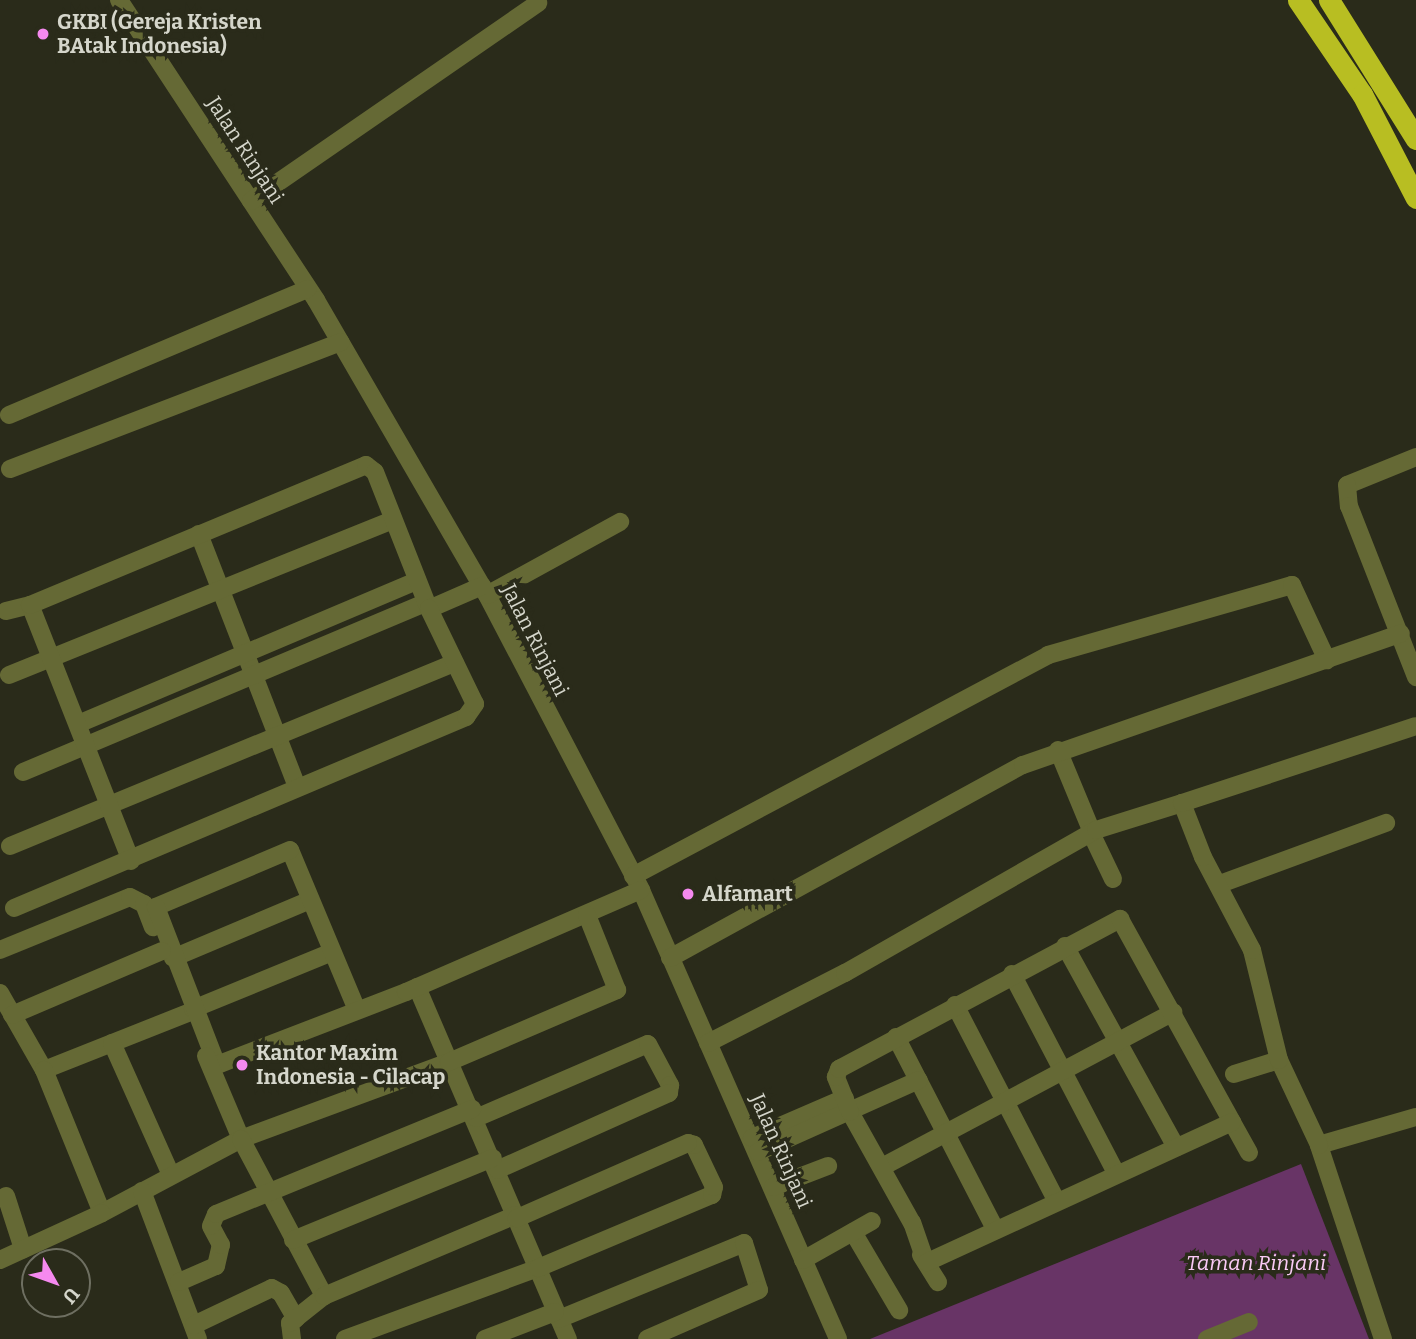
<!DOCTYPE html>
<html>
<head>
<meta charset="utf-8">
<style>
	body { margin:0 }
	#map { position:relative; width:1416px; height:1339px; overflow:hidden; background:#2a2b1a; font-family:Bitter,serif }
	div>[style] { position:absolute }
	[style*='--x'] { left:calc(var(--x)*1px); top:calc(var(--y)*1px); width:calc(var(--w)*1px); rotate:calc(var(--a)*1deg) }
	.green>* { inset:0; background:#683466 }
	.minor>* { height:18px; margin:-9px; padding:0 9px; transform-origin:9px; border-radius:9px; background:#656935 }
	.highway>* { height:21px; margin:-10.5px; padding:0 10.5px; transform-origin:10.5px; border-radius:10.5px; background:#b8be22 }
	.dots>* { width:19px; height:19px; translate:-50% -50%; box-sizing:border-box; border:4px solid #2a2b1a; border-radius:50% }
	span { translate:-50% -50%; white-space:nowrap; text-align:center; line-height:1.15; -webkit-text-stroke:7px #2a2b1a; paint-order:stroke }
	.poi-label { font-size:21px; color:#d5d6cb; font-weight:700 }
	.left { translate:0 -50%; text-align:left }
	.street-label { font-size:21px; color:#d5d6cb }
	.park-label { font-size:21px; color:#facaf6; font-style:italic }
	.north { position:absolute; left:21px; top:1248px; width:70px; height:70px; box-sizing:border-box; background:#2a2b1a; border:2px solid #6e6f61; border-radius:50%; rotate:130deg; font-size:19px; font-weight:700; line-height:28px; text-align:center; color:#d5d6cb }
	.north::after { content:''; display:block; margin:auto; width:24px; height:32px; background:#f589ef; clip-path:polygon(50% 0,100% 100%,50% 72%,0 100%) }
</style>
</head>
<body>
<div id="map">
	<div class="green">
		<i style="clip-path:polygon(1301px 1164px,1369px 1339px,870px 1339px)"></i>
	</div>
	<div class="minor">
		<i style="--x:119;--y:0;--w:359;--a:56.7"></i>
		<i style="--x:316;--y:300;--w:341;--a:59.9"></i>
		<i style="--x:487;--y:595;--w:333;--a:62.4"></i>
		<i style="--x:641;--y:890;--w:490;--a:66.3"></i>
		<i style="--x:251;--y:201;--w:349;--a:-34.6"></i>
		<i style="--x:9;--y:415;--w:324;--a:-22.9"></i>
		<i style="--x:1416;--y:457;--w:74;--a:157.9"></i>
		<i style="--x:1347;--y:485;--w:21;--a:85"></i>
		<i style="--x:1349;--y:506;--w:184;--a:68.6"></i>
		<i style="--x:10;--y:469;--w:354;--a:-21"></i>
		<i style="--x:199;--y:534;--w:271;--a:68.8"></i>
		<i style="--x:487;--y:595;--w:152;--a:-28.8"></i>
		<i style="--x:6;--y:611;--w:25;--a:-14"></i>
		<i style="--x:9;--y:675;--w:411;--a:-22"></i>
		<i style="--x:78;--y:724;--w:368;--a:-22.9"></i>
		<i style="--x:1058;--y:750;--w:89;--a:67.5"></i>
		<i style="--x:23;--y:772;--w:437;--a:-22.8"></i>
		<i style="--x:1091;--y:833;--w:51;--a:64.4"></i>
		<i style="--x:10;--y:846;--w:481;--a:-22.4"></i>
		<i style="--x:131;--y:861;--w:275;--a:-111.5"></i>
		<i style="--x:30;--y:605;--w:364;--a:-22.6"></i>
		<i style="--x:366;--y:465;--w:11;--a:38"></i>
		<i style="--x:375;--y:472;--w:147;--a:68.5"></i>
		<i style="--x:429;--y:609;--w:58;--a:-23.5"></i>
		<i style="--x:633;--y:876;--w:470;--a:-28"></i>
		<i style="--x:1048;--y:655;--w:254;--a:-16"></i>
		<i style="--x:1292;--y:585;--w:83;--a:65"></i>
		<i style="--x:1220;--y:884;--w:177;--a:-20.2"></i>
		<i style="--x:14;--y:908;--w:491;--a:-22.9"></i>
		<i style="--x:466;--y:717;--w:16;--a:-55"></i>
		<i style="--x:475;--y:704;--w:106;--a:-115.8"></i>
		<i style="--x:1065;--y:946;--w:230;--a:61.1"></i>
		<i style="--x:0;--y:950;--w:140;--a:-22.2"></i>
		<i style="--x:130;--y:897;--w:16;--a:27"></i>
		<i style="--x:144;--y:904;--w:25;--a:69"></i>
		<i style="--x:173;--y:958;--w:149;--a:-22.9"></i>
		<i style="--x:670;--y:958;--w:402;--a:-28.7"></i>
		<i style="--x:1023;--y:765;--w:400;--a:-19.2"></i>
		<i style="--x:1012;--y:974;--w:225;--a:62.4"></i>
		<i style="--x:417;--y:987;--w:383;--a:66.8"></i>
		<i style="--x:0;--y:993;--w:89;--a:60.3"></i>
		<i style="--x:44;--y:1070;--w:155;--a:-21.6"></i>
		<i style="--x:955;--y:1005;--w:220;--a:62.6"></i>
		<i style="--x:193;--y:1009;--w:150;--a:-22.3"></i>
		<i style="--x:357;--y:1010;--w:173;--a:-112.7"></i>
		<i style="--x:290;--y:850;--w:146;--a:157"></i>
		<i style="--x:156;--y:907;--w:169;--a:68.9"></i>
		<i style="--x:217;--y:1065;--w:203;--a:-21.1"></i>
		<i style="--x:406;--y:992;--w:256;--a:-23.5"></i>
		<i style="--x:12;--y:1015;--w:163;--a:-23.1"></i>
		<i style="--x:896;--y:1037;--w:216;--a:62.7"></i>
		<i style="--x:112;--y:1043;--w:145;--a:65.9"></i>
		<i style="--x:708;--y:1043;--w:154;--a:-27.1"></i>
		<i style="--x:845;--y:973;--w:289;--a:-29.7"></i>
		<i style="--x:1096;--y:830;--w:90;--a:-17.4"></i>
		<i style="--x:206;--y:1056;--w:90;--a:67.1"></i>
		<i style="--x:241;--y:1139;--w:222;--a:-20.3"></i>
		<i style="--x:449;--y:1062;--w:183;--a:-23.2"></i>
		<i style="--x:617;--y:990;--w:81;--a:-111.8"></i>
		<i style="--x:44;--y:1070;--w:154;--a:67.9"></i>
		<i style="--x:102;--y:1213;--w:157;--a:-28"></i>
		<i style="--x:241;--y:1139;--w:178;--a:62.1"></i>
		<i style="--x:1234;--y:1074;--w:47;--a:-17.3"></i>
		<i style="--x:476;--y:1118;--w:187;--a:-23.3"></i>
		<i style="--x:648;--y:1044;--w:47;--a:61.8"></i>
		<i style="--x:670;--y:1085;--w:8;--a:97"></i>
		<i style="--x:669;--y:1093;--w:188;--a:155.9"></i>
		<i style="--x:1232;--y:1122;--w:35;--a:61"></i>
		<i style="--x:752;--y:1138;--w:101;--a:-23.3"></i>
		<i style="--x:1319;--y:1145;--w:101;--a:-16.1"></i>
		<i style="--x:758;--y:1152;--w:176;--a:-24.1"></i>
		<i style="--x:882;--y:1167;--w:330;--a:-28"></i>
		<i style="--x:773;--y:1187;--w:59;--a:-20.9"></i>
		<i style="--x:142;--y:1191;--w:158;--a:69.3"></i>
		<i style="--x:6;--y:1196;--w:56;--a:72.2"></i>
		<i style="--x:853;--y:1232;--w:91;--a:59.5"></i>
		<i style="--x:293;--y:1240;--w:216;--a:-22.3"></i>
		<i style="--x:921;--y:1255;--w:32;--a:58"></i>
		<i style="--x:924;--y:1257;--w:36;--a:-109"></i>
		<i style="--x:912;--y:1223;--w:127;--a:-119.2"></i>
		<i style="--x:850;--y:1112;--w:38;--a:-112"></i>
		<i style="--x:836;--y:1077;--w:9;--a:-69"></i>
		<i style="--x:839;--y:1069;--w:319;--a:-28.1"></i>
		<i style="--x:1120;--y:919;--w:232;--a:61.1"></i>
		<i style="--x:1232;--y:1122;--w:336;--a:155.3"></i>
		<i style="--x:0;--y:1260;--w:112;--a:-24.7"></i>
		<i style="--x:803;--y:1260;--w:79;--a:-29.5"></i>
		<i style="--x:179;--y:1282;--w:40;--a:-23.4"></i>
		<i style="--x:216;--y:1266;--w:22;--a:-77"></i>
		<i style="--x:221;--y:1245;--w:21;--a:-118"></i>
		<i style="--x:211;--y:1226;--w:13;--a:-67"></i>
		<i style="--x:216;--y:1214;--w:277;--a:-22.3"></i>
		<i style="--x:559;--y:1319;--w:200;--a:-22.3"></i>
		<i style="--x:744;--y:1243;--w:49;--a:72.3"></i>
		<i style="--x:759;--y:1290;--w:122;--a:156.4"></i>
		<i style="--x:194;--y:1325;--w:86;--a:-25.4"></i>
		<i style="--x:272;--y:1288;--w:10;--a:29"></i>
		<i style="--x:281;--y:1293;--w:30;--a:60"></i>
		<i style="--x:292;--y:1339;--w:16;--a:-97"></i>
		<i style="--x:290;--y:1323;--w:43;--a:-38.5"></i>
		<i style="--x:324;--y:1296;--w:208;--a:-22.9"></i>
		<i style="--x:345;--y:1339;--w:206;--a:-20.2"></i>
		<i style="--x:538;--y:1268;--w:189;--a:-22.8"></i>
		<i style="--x:712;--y:1195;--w:8;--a:-76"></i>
		<i style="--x:714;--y:1187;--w:47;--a:-115.5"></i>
		<i style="--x:694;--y:1145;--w:6;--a:-162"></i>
		<i style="--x:688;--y:1143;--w:187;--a:156.3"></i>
		<i style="--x:485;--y:1339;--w:75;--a:-21.1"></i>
		<i style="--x:1207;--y:1339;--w:45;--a:-22"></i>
		<i style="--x:1383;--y:1339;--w:204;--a:-108.3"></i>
		<i style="--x:1319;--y:1145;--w:94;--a:-115.2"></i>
		<i style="--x:1279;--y:1060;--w:113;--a:-103.8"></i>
		<i style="--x:1252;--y:950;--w:105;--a:-117.8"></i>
		<i style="--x:1203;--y:857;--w:58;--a:-111.3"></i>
		<i style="--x:1182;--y:803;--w:246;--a:-18.2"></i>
	</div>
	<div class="highway">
		<i style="--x:1298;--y:0;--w:114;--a:55.8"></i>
		<i style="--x:1362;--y:94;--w:117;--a:62.6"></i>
		<i style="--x:1329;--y:0;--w:164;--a:58"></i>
	</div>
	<div class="dots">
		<i style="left:43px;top:34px;background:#f589ef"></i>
		<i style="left:688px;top:894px;background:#f589ef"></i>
		<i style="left:242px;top:1065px;background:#f589ef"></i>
	</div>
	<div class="poi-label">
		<span class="left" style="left:57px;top:34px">GKBI (Gereja Kristen<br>BAtak Indonesia)</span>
		<span class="left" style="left:702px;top:894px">Alfamart</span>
		<span class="left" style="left:256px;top:1065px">Kantor Maxim<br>Indonesia - Cilacap</span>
	</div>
	<div class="street-label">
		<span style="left:245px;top:150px;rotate:57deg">Jalan Rinjani</span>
		<span style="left:535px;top:640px;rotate:63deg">Jalan Rinjani</span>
		<span style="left:781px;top:1151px;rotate:66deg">Jalan Rinjani</span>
	</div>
	<div class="park-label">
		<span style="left:1256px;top:1263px">Taman Rinjani</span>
	</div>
	<div class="north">U</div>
</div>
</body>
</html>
